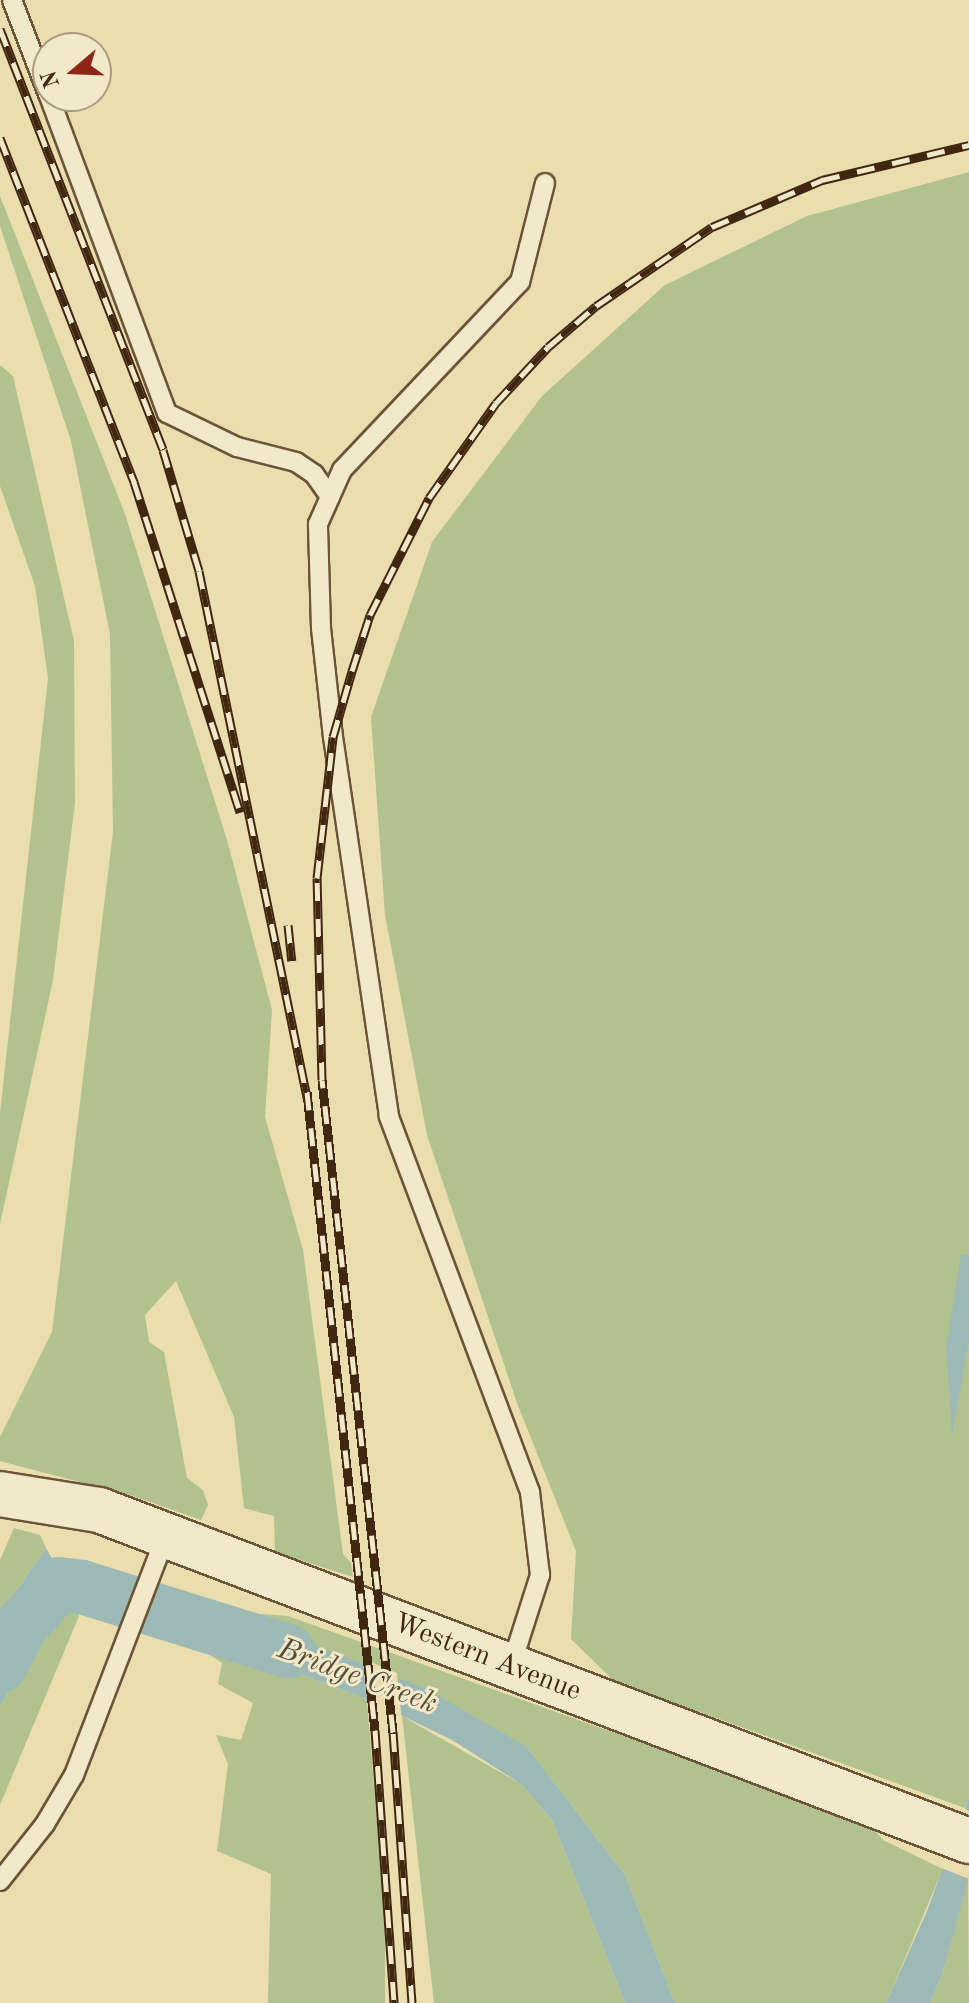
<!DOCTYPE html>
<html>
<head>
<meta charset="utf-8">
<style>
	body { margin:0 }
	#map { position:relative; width:969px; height:2003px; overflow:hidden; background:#eaddae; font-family:"Old Standard TT",serif }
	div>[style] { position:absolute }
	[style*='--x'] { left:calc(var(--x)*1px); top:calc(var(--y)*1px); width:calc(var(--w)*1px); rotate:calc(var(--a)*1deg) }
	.green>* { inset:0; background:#b1c28f }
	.water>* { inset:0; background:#9db9b5 }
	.pier>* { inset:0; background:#eaddae }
	.river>* { height:54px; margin:-27px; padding:0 27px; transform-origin:27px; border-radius:27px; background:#9db9b5 }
	.roads { filter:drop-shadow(2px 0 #6b5438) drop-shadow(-2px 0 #6b5438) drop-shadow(0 2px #6b5438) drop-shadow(0 -2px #6b5438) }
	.lane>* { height:18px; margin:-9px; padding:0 9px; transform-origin:9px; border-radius:9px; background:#f1e9ca }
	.secondary>* { height:44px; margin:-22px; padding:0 22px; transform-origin:22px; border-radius:22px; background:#f1e9ca }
	.rail>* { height:9px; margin-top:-4.5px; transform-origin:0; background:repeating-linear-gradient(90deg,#f1e9ca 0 18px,#412610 0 36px); box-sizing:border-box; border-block:2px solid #412610 }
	span { translate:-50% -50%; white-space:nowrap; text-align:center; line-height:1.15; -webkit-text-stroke:6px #f1e9ca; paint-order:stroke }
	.street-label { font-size:28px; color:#412610 }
	.water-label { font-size:30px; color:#584b39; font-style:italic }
	.north { position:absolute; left:32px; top:32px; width:80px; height:80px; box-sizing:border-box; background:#f1e9ca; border:2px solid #ab9b80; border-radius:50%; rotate:251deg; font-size:22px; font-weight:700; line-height:32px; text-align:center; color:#412610 }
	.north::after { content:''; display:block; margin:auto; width:28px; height:36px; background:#8f2418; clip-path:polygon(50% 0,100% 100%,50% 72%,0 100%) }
</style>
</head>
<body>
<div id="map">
	<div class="green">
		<i style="clip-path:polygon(969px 172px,969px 1798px,965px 1808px,614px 1681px,571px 1639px,576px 1551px,517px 1403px,427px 1135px,385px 915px,371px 717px,432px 542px,542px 396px,665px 285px,807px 216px)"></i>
		<i style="clip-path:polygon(0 196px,125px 514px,227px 840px,272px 1010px,265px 1117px,303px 1250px,343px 1554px,351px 1563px,353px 1577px,275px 1552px,274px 1516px,244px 1508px,234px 1417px,176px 1281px,145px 1315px,149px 1342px,164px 1352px,187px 1478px,203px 1490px,208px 1505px,201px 1520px,133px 1496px,0 1461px,0 1437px,52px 1332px,113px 832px,110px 634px,71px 441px,0 226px)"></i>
		<i style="clip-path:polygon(0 365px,13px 376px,74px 641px,75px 803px,53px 980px,0 1224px,0 1113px,48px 678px,35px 586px,0 486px)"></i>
		<i style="clip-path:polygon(14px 1528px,40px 1535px,46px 1548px,0 1614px,0 1560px)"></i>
		<i style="clip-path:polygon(72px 1593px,79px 1616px,0 1805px,0 1706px)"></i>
		<i style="clip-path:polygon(263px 1614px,288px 1616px,869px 1824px,883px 1840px,943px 1869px,886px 2003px,675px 2003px,625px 1875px,527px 1747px,246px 1618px)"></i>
		<i style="clip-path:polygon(195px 1635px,367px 1699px,385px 1924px,385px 2003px,268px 2003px,271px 1874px,217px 1851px,228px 1764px,216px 1735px,241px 1740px,253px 1703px,218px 1684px,222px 1663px,184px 1638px)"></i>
		<i style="clip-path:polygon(402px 1716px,521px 1784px,552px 1820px,625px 2003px,434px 2003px)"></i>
		<i style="clip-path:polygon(968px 1878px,969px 2003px,930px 2003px,942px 1975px)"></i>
	</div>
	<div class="water">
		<i style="clip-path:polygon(969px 1254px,969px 1340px,952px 1437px,946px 1348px,961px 1255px)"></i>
		<i style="clip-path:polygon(46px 1548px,72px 1593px,0 1706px,0 1614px)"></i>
		<i style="clip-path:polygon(246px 1618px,427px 1689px,527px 1747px,625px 1875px,675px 2003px,625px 2003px,552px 1820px,521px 1784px,452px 1740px,367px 1699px,195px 1635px)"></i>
		<i style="clip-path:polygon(969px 1798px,969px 1877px,942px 1975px,930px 2003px,886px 2003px,927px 1911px)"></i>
	</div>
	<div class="pier">
		<i style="clip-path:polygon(363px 1659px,397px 1673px,402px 1721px,368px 1704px)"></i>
		<i style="clip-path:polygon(961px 1807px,969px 1811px,969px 1879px,939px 1867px)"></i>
	</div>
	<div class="river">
		<i style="--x:0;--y:1666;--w:47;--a:-61.8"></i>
		<i style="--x:22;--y:1625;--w:55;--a:-47.9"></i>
		<i style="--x:59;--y:1584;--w:23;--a:7"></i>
		<i style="--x:82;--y:1587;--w:216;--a:17.3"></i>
	</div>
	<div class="roads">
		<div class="lane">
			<i style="--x:12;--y:0;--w:101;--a:69"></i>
			<i style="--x:49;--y:96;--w:338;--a:69.6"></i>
			<i style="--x:167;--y:413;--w:78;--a:25.9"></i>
			<i style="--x:237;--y:447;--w:61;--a:14.3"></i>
			<i style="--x:296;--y:462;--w:22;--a:34"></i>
			<i style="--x:314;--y:474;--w:28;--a:55"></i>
			<i style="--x:511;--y:1666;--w:96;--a:-72.3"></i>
			<i style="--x:540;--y:1575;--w:84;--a:-96.9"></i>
			<i style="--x:530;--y:1492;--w:402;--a:-110.6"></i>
			<i style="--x:389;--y:1116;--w:383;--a:-98.4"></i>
			<i style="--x:333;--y:737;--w:110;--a:-96.3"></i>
			<i style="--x:321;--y:628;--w:104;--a:-91.7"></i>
			<i style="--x:318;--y:524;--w:59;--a:-66"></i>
			<i style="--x:342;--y:470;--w:259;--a:-46.6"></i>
			<i style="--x:520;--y:282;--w:102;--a:-75.8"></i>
			<i style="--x:0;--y:1881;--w:73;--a:-51.7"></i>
			<i style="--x:45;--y:1824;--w:57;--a:-59.4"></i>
			<i style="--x:74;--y:1775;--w:257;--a:-69"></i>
		</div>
		<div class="secondary">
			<i style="--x:0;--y:1494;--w:100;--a:9.2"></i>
			<i style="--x:99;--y:1510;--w:931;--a:20.83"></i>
		</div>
	</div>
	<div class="rail">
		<i style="--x:0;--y:29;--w:451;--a:68.8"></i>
		<i style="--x:163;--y:450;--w:126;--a:73.4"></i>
		<i style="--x:199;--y:571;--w:542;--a:78.4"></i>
		<i style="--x:0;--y:138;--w:369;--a:68.7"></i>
		<i style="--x:134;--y:482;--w:347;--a:72.2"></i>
		<i style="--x:288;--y:925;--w:36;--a:84"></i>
		<i style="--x:307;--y:1092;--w:642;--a:83.92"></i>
		<i style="--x:375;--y:1730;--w:274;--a:86"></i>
		<i style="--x:412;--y:2003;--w:272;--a:-94"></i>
		<i style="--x:393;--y:1732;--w:656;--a:-96.21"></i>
		<i style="--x:322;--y:1080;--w:202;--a:-91.4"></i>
		<i style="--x:317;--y:878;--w:142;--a:-83.5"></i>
		<i style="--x:333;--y:737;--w:69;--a:-73.9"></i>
		<i style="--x:352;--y:671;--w:59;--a:-72.2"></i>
		<i style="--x:370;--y:615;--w:131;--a:-63.2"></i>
		<i style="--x:429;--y:498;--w:116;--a:-54.8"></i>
		<i style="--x:496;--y:403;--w:76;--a:-47.1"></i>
		<i style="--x:548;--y:347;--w:63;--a:-40.5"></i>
		<i style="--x:596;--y:306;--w:140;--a:-34.3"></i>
		<i style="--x:712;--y:227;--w:120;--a:-23.1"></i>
		<i style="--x:822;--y:180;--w:151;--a:-13.4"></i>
	</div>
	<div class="street-label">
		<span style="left:487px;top:1658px;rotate:21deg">Western Avenue</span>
	</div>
	<div class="water-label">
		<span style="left:357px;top:1677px;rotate:20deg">Bridge Creek</span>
	</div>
	<div class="north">N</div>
</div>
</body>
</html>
